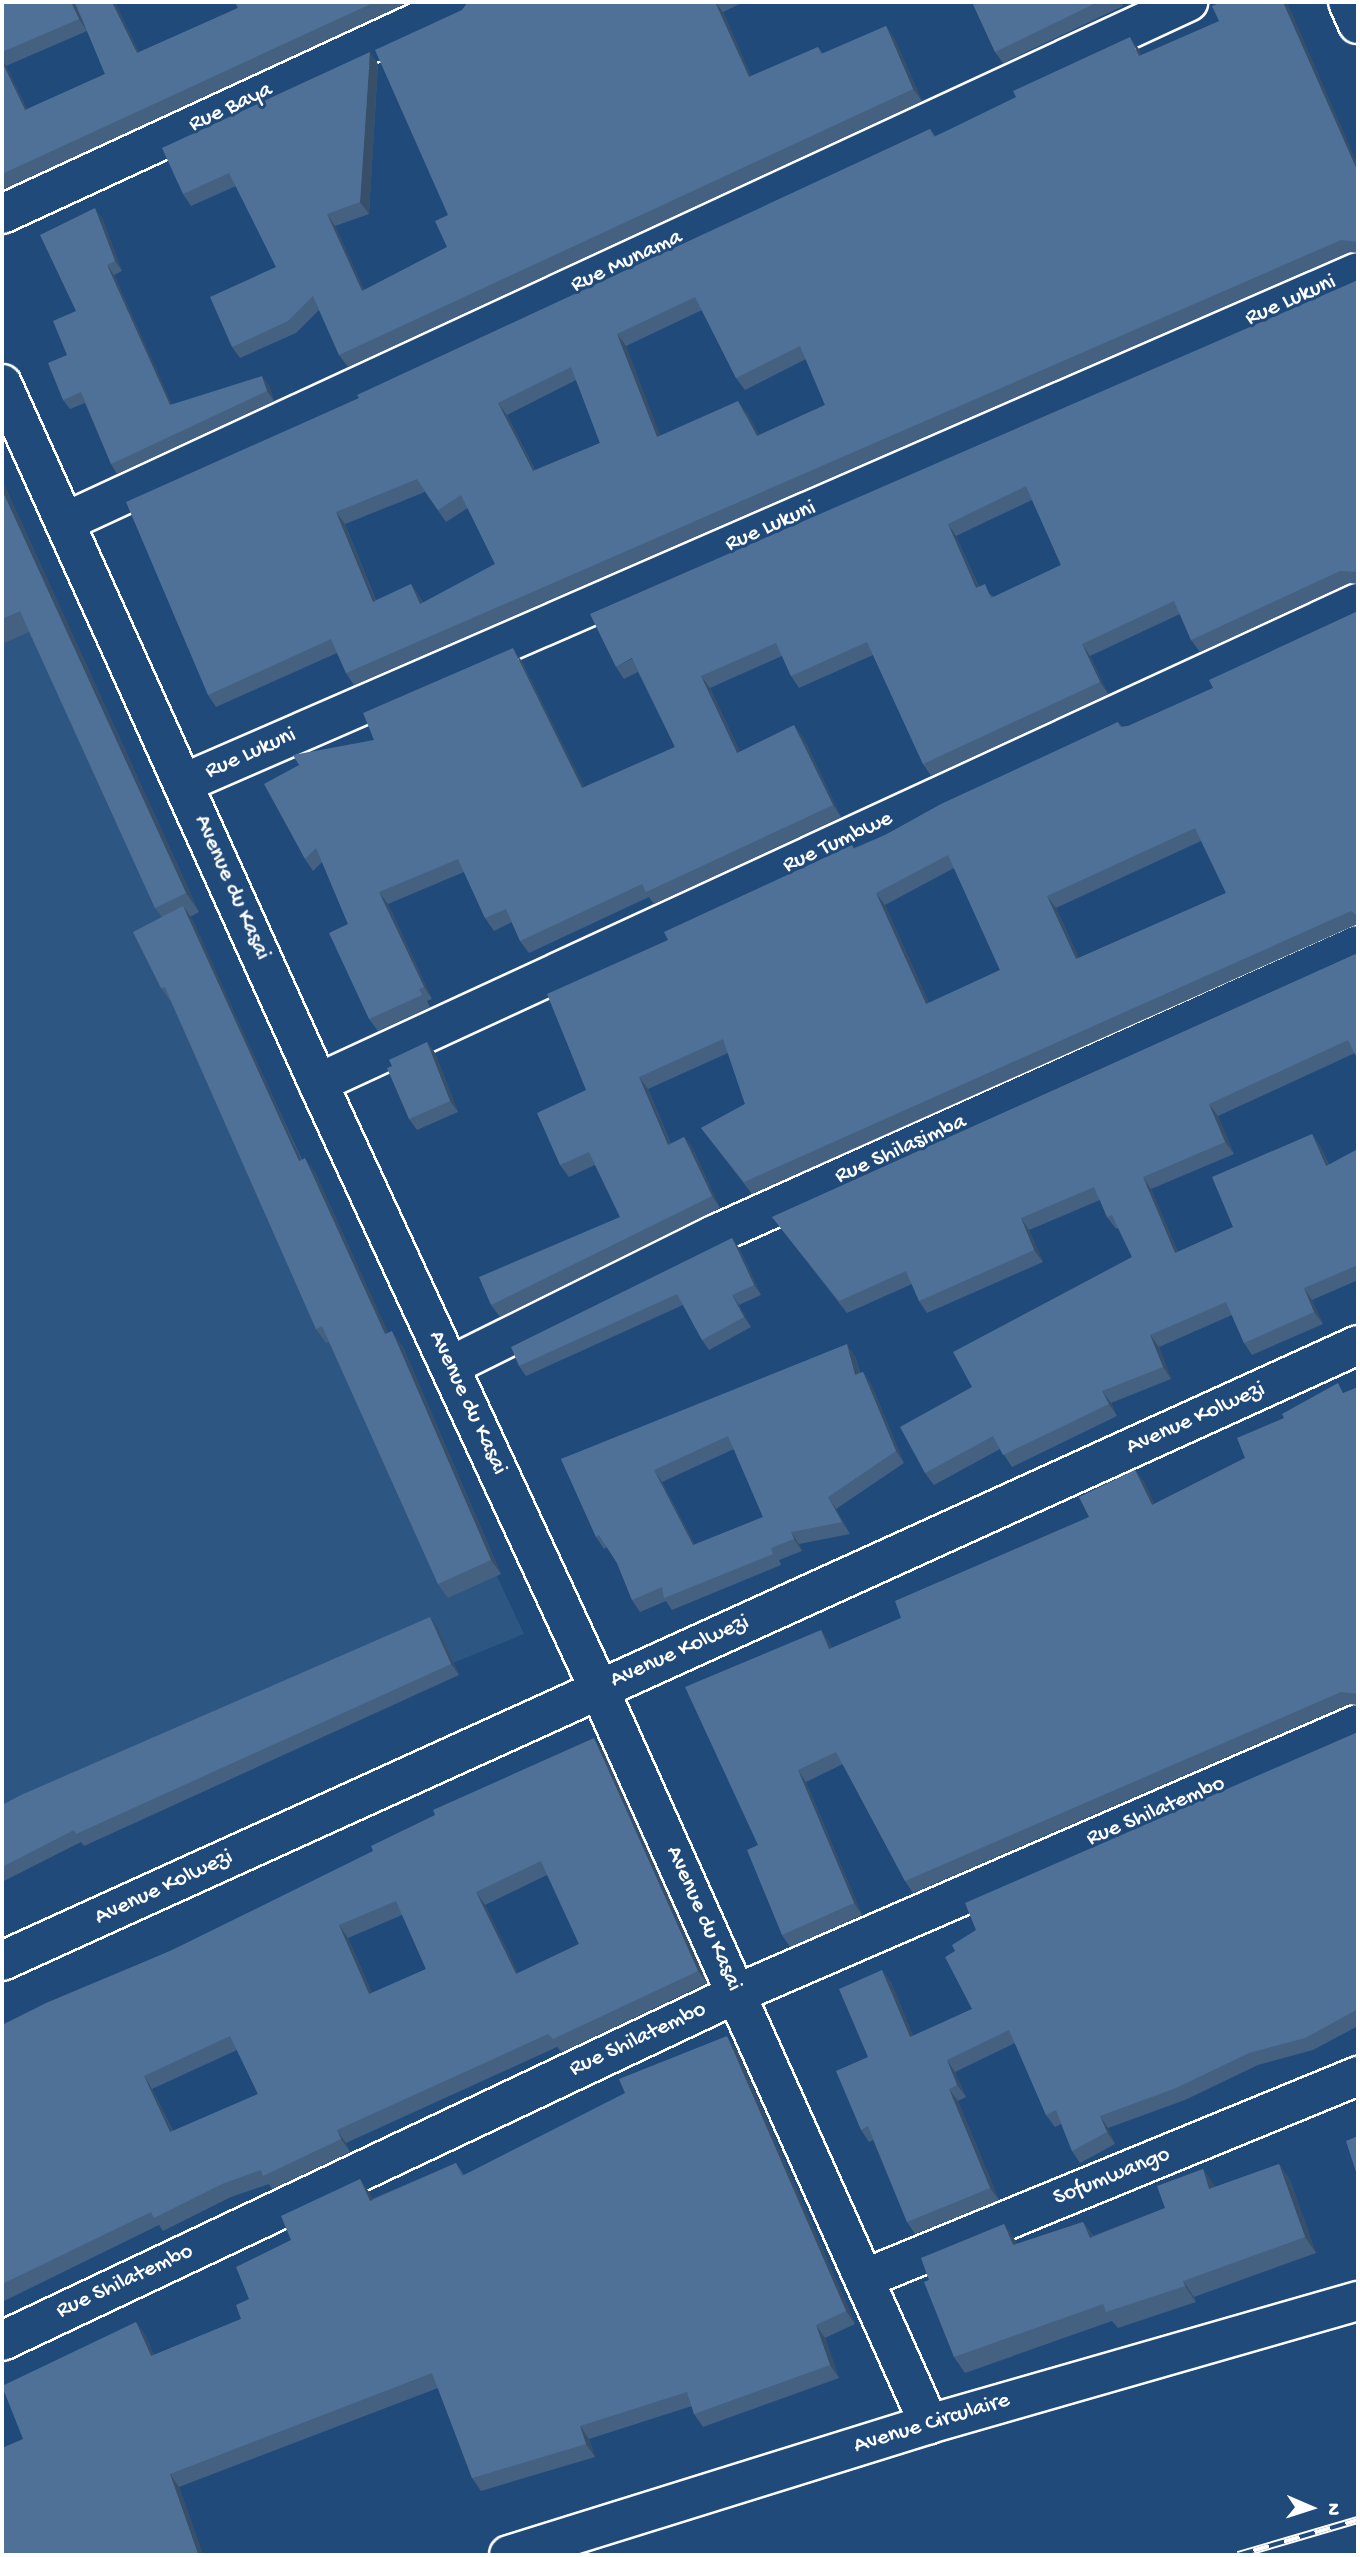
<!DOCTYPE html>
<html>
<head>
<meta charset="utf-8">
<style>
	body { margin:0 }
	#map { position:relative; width:1360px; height:2557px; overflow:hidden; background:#1f4a7a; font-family:"Gochi Hand",sans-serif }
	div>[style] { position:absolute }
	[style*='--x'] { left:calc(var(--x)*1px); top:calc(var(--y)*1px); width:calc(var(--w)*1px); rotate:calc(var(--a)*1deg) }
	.built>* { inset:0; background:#2e5683 }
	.roads { filter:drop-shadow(2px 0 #fff) drop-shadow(-2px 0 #fff) drop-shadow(0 2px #fff) drop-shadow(0 -2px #fff) }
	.minor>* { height:38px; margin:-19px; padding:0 19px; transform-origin:19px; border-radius:19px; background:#1f4a7a }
	.rail>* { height:8px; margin-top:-4px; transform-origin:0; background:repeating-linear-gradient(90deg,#1f4a7a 0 16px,#fff 0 32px); box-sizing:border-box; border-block:2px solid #fff }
	.wall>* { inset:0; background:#456182 }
	.shaded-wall>* { inset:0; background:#384f6a }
	.building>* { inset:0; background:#507197 }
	span { translate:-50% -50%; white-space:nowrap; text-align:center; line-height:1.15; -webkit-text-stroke:6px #1f4a7a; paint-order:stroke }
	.street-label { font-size:23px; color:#fff }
	.frame { position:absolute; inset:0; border:4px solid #fff; pointer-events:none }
	.north { position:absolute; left:1276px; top:2473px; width:70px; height:70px; -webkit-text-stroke:5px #1f4a7a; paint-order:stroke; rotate:93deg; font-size:19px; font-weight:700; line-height:28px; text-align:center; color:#fff }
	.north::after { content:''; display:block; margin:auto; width:24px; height:32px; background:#fff; clip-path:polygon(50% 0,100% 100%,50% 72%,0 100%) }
</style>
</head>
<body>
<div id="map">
	<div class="built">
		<i style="clip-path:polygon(51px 622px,524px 1634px,2px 1847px,2px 643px)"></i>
	</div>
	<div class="roads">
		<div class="minor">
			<i style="--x:1348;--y:2;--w:24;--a:66"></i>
			<i style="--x:2;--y:214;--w:506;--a:-24.79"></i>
			<i style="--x:2;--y:384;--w:767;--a:65.67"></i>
			<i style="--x:318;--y:1083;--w:668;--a:65.12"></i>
			<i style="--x:599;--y:1689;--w:806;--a:65.82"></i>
			<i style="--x:65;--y:522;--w:1238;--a:-24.85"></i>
			<i style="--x:184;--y:783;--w:1280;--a:-23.52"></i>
			<i style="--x:318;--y:1083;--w:1145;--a:-24.78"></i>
			<i style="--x:450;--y:1366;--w:295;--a:-26.4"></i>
			<i style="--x:714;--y:1235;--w:706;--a:-24.24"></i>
			<i style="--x:2;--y:1961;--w:1489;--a:-24.43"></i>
			<i style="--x:866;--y:2278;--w:532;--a:-22.32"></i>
			<i style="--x:2;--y:2341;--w:812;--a:-25.3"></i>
			<i style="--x:736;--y:1994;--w:678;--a:-23.46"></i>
			<i style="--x:509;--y:2555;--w:440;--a:-17.3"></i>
			<i style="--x:929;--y:2424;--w:446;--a:-16"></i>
		</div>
	</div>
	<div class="rail">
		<i style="--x:1238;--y:2555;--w:125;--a:-16.3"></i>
	</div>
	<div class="wall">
		<i style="clip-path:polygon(evenodd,2px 2px,74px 2px,139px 52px,238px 8px,235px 2px,409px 2px,2px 190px,2px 2px,87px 31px,105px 74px,27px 109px,6px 66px,87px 31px)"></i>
		<i style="clip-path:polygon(468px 2px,744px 2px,723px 12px,751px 76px,818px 47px,823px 54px,886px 26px,894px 38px,922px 101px,348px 367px,339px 355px,319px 310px,296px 333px,240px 358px,232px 347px,276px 267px,236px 186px,191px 206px,183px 194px,378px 64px,369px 214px,335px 226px,364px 290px,447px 247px,448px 215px,462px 10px)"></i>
		<i style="clip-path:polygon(972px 2px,1121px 2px,1123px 6px,1003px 63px,995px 52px)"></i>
		<i style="clip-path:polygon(evenodd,1139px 49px,1141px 55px,1358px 165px,1358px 253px,1349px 252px,354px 685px,346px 673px,337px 653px,216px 707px,208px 695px,359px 398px,930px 129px,935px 136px,1139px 49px,702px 310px,736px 378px,745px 390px,806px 359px,825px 405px,759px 435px,747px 413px,660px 436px,626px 346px,702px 310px,1139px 49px,576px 380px,600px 443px,535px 470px,507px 415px,576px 380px,1139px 49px,425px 492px,446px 522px,468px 508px,495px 564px,423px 603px,419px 596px,411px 584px,376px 600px,345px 524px,425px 492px)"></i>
		<i style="clip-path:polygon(102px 218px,122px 271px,114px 275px,172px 405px,269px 385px,274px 401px,117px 474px,111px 464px,85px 403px,70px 409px,63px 400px,67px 355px,76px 311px)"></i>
		<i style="clip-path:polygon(evenodd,1358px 280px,1358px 584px,1349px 583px,1200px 652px,1191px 640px,1180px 614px,1090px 656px,1108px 694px,931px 776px,923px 764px,873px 655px,799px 688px,791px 676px,782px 656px,710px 688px,740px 752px,803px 737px,841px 817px,654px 904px,649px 897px,529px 953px,520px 941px,512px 922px,494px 931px,485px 918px,464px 872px,388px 904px,432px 999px,427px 1001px,430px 1007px,378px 1031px,369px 1019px,348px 924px,322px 862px,313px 871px,305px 859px,374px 740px,521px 660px,584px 787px,675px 747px,638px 672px,624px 679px,616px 667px,1358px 280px,1032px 500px,1061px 565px,994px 597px,979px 587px,956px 536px,1032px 500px)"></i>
		<i style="clip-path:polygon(2px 480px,199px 912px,190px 917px,302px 1160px,315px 1172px,388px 1333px,402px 1345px,501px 1574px,448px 1598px,438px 1584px,329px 1342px,326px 1343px,316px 1329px,171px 1002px,161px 988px,162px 917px,155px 908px,29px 632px,2px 644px)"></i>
		<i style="clip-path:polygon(evenodd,1358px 611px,1358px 924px,752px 1194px,701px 1128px,745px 1104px,728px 1053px,648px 1089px,671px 1144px,684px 1137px,693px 1149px,720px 1208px,500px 1317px,491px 1305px,620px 1217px,595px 1165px,569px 1177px,560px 1165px,586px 1090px,668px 940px,854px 848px,885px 835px,1118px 722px,1122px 727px,1128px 726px,1213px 688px,1358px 611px,1201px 841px,1226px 893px,1079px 958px,1056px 908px,1201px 841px,1358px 611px,954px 868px,1000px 970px,929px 1003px,885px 905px,954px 868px)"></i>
		<i style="clip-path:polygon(1358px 953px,1355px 1053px,1218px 1116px,1234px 1154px,1151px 1189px,1178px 1252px,1233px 1227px,1312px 1134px,1320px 1146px,1329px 1165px,1358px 1149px,1358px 1280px,1312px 1300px,1323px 1324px,1252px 1355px,1244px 1343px,1232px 1315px,1159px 1347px,1171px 1379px,1111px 1403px,1117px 1416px,1012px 1467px,1000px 1449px,934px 1485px,925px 1473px,972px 1387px,1132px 1257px,1118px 1228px,1116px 1229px,1107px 1217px,1100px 1200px,1029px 1230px,1043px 1262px,927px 1313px,919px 1301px,912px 1284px,847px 1313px,772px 1217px)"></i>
		<i style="clip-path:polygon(427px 1042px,435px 1053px,458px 1112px,417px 1130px,409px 1119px,392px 1066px)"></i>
		<i style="clip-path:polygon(732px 1238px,739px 1248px,761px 1295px,739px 1305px,751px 1327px,709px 1350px,702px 1340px,683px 1305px,526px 1376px,519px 1366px)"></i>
		<i style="clip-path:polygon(evenodd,855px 1356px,860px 1373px,863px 1372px,871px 1384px,904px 1463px,836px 1509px,850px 1534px,799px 1544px,802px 1551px,779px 1560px,781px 1565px,672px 1610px,666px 1601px,640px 1612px,632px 1600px,617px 1563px,607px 1547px,604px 1549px,596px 1537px,561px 1459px,855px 1356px,734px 1449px,763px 1517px,695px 1545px,662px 1482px,734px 1449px)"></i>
		<i style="clip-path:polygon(1358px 1387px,1358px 1705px,1349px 1704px,913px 1893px,905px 1881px,843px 1764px,806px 1782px,862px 1915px,790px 1947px,782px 1935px,758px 1845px,821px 1630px,829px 1642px,832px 1648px,901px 1618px,1089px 1517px,1135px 1470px,1144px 1482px,1154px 1504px,1245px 1458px,1345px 1393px)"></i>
		<i style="clip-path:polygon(438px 1628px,459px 1675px,84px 1846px,81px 1842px,2px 1882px,2px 1805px)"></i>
		<i style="clip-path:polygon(1358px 1732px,1358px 2026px,1313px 2050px,1258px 2065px,1185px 2100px,1108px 2128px,1115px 2144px,1080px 2163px,1072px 2151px,1061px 2124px,1055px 2127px,1046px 2115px,1015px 2043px,955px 2072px,966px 2097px,958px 2101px,999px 2200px,915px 2234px,907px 2222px,873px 2140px,869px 2142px,861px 2130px,868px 2057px,891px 1982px,913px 2036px,972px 2009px)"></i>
		<i style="clip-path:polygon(evenodd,603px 1751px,707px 1983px,562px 2052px,557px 2047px,346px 2143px,350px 2152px,272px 2189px,269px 2184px,231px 2197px,163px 2231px,159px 2225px,2px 2302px,2px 2025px,170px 1951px,603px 1751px,547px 1875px,579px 1944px,518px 1973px,485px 1905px,547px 1875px,603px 1751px,402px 1915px,426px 1969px,372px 1993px,348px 1938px,402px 1915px,603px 1751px,237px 2050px,258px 2094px,173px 2131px,152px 2089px,237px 2050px)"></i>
		<i style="clip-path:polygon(736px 2049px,855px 2324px,825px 2338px,839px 2378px,703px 2427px,694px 2414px,692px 2406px,589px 2439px,595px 2457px,481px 2491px,472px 2478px,438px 2388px,179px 2487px,203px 2555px,2px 2555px,23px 2439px,136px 2322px,145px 2335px,154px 2355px,241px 2319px,249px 2299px,291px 2240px,360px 2179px,369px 2192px,372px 2199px,456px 2163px,464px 2175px)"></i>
		<i style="clip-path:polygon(1279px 2164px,1290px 2180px,1316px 2253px,1194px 2297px,1196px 2302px,1118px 2328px,1112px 2321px,965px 2373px,954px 2357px,929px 2280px,1004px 2224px,1017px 2244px,1083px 2222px,1093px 2236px,1165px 2208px,1203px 2169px,1215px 2187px)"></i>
	</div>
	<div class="shaded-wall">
		<i style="clip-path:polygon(71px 2px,74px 2px,87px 31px,79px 19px)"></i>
		<i style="clip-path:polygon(112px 2px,115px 2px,145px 64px,137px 53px)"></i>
		<i style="clip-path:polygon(715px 2px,723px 12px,757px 89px,749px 77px)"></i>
		<i style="clip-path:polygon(1283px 2px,1287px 2px,1358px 165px,1358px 172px)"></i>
		<i style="clip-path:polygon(886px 26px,894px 38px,922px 101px,913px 89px)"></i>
		<i style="clip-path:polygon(1130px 37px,1139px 49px,1147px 68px,1139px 56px)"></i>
		<i style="clip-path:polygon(370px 52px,378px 64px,369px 214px,360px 202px)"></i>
		<i style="clip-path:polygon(2px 59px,6px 66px,33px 121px,25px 110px,2px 62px)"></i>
		<i style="clip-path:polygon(95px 208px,102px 218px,122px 271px,115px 261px)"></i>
		<i style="clip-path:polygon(327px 214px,335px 226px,370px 303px,362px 291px)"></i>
		<i style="clip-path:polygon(107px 265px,114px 275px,177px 415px,170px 405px)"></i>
		<i style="clip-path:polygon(617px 334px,626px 346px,666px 450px,657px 437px)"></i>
		<i style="clip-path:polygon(262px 376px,269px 385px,274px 401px,267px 391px)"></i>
		<i style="clip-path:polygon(738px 401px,747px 413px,766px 448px,757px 436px)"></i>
		<i style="clip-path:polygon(498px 403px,507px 415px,541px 483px,533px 471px)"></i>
		<i style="clip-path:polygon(2px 480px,199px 912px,186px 893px,2px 490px)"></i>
		<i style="clip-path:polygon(336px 512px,345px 524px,381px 614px,373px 602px)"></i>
		<i style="clip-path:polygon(948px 524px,956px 536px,984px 600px,976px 588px)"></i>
		<i style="clip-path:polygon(411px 584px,419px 596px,429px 616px,420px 604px)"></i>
		<i style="clip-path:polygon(1082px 644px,1090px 656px,1108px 694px,1100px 682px)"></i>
		<i style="clip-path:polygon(513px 648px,521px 660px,591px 800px,582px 788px)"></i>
		<i style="clip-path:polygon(701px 676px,710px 688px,746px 765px,737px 753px)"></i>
		<i style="clip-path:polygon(794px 725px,803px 737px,841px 817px,833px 805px)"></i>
		<i style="clip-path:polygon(379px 892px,388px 904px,432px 999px,424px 987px)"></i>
		<i style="clip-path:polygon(876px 893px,885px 905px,935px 1016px,926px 1004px)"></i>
		<i style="clip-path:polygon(1047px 896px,1056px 908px,1085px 971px,1076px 959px)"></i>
		<i style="clip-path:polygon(183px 906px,193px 920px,308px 1175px,299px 1161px)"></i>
		<i style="clip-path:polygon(427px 1042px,435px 1053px,458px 1112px,450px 1101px)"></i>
		<i style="clip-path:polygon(639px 1077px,648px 1089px,676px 1158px,668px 1145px)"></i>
		<i style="clip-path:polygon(1209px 1104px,1218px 1116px,1234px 1154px,1225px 1142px)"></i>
		<i style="clip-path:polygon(1312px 1134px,1320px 1146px,1334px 1178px,1326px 1166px)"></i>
		<i style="clip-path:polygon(684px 1137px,693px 1149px,720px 1208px,712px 1196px)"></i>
		<i style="clip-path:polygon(305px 1158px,315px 1172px,395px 1348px,385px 1334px)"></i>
		<i style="clip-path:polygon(1143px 1177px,1151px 1189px,1184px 1265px,1175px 1253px)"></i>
		<i style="clip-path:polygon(1021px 1218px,1029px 1230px,1043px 1262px,1034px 1250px)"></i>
		<i style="clip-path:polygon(732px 1238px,739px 1248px,761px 1295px,754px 1285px)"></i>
		<i style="clip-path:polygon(1304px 1288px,1312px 1300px,1323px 1324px,1314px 1312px)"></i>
		<i style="clip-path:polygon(732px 1295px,739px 1305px,751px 1327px,744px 1317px)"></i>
		<i style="clip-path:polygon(392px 1331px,402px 1345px,501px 1574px,491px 1560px)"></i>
		<i style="clip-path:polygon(1150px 1335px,1159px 1347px,1171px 1379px,1163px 1367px)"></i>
		<i style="clip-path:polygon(847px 1344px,855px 1356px,863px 1387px,855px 1375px)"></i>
		<i style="clip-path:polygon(863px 1372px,871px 1384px,904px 1463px,896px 1451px)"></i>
		<i style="clip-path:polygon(1102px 1391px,1111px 1403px,1117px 1416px,1109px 1404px)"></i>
		<i style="clip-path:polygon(654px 1470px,662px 1482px,701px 1557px,693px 1545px)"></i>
		<i style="clip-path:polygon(1135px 1470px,1144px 1482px,1161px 1517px,1152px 1505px)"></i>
		<i style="clip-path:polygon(828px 1497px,836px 1509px,850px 1534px,842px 1522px)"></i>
		<i style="clip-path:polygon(791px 1532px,799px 1544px,802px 1551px,794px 1539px)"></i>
		<i style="clip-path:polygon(430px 1617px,438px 1628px,459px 1675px,451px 1664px)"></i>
		<i style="clip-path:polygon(821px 1630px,829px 1642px,838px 1661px,829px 1649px)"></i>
		<i style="clip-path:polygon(594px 1738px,603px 1751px,707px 1983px,698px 1971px)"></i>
		<i style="clip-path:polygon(798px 1770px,806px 1782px,862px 1915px,854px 1903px)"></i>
		<i style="clip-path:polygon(476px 1892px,485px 1905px,525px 1987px,516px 1974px)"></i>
		<i style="clip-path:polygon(339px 1925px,348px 1938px,378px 2007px,369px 1994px)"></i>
		<i style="clip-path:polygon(882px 1970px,891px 1982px,919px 2049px,910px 2037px)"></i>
		<i style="clip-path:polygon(727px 2036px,736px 2049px,855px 2324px,846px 2311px)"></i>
		<i style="clip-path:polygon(947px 2060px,955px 2072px,966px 2097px,957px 2085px)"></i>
		<i style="clip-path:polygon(144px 2076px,152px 2089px,179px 2145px,170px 2132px)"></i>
		<i style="clip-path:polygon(949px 2089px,958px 2101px,999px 2200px,990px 2188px)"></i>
		<i style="clip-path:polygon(1100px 2116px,1108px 2128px,1115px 2144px,1107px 2132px)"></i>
		<i style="clip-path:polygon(337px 2130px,346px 2143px,350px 2152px,341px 2139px)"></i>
		<i style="clip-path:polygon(1279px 2164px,1290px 2180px,1316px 2253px,1305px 2237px)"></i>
		<i style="clip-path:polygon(1203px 2169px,1214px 2185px,1221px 2205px,1209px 2189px)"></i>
		<i style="clip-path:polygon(360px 2179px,369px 2192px,379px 2213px,370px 2201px)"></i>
		<i style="clip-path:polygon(1083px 2222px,1094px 2239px,1090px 2238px)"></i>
		<i style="clip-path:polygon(1004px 2224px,1015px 2240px,1024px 2261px,1013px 2245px)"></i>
		<i style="clip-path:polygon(1183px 2281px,1194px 2297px,1196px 2302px,1185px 2286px)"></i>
		<i style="clip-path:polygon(136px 2322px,145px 2335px,160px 2369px,151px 2356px)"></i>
		<i style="clip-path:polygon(816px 2325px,825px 2338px,839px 2378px,830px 2365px)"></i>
		<i style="clip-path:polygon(580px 2426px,589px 2439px,595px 2457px,586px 2444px)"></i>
		<i style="clip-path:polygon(170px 2474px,179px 2487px,203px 2555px,198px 2554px)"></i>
	</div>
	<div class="building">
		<i style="clip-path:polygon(2px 2px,71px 2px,79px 19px,2px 52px)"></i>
		<i style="clip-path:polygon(75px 2px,112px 2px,137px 53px,238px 8px,235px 2px,375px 2px,2px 174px,2px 62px,25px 110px,105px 74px)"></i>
		<i style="clip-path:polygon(468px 2px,715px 2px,749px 77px,818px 47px,821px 54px,886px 26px,913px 89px,339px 355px,313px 296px,288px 321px,232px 347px,210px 297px,276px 267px,229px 173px,183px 194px,162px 148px,370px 52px,360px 202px,327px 214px,362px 291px,447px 247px,435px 221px,448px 215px,375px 50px,462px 10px)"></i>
		<i style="clip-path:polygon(972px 2px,1098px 2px,995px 52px)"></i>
		<i style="clip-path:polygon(evenodd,1222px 2px,1283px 2px,1358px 172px,1358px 242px,1341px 240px,346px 673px,331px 639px,208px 695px,126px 502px,359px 398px,357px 395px,930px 129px,934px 137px,1016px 97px,1013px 91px,1130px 37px,1139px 56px,1219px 21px,1212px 6px,1222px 2px,695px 297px,736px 378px,800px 346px,825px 405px,757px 436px,738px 401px,657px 437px,617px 334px,695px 297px,1222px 2px,571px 367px,600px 443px,533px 471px,498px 403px,571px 367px,1222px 2px,417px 479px,438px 510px,461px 495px,495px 564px,420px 604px,411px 584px,373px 602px,336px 512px,417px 479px)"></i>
		<i style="clip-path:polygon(95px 208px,115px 261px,107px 265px,170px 405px,262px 376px,267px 391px,111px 464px,81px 392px,63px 400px,48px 363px,67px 355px,53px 321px,76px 311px,40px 235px)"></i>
		<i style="clip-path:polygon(evenodd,1358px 280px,1358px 572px,1340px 571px,1191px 640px,1174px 601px,1082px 644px,1100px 682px,923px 764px,867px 642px,791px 676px,776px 643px,701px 676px,737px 753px,794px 725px,833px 805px,646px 892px,642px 884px,520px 941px,506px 909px,485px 918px,458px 859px,379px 892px,424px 987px,419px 989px,422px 995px,369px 1019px,329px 933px,348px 924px,316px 848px,305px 859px,264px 784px,299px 765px,293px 755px,374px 740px,363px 713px,513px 648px,582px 788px,675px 747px,632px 658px,616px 667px,590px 614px,1358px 280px,1026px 486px,1061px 565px,991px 598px,985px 584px,976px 588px,948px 524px,1026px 486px)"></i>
		<i style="clip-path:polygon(2px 490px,186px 893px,155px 908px,20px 611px,2px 619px)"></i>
		<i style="clip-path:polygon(evenodd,1358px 611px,1358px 916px,1351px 911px,744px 1182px,701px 1128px,745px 1104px,723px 1039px,639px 1077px,668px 1145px,684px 1137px,712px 1196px,491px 1305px,479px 1277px,620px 1217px,589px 1152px,560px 1165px,537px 1113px,586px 1090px,547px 994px,668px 940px,664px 932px,852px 845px,854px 849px,885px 835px,941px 804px,1118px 722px,1120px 727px,1128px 726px,1213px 688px,1209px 680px,1358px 611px,1195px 828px,1226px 893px,1076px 959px,1047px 896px,1195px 828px,1358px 611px,948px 855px,1000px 970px,926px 1004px,876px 893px,948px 855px)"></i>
		<i style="clip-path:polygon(183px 906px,299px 1161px,305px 1158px,385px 1334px,392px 1331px,491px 1560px,438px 1584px,322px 1326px,316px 1329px,165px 987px,161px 988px,133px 932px)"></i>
		<i style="clip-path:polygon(1358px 953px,1358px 1060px,1348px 1040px,1209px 1104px,1225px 1142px,1143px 1177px,1175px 1253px,1233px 1227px,1212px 1177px,1312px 1134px,1326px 1166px,1358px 1149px,1358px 1265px,1304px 1288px,1314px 1312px,1244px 1343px,1226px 1302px,1150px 1335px,1163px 1367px,1102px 1391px,1109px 1404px,1003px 1455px,993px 1436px,925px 1473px,900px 1427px,972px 1387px,953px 1352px,1132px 1257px,1112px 1215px,1107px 1217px,1094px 1187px,1021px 1218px,1034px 1250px,919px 1301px,906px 1271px,839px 1301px,772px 1217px)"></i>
		<i style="clip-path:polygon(427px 1042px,450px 1101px,409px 1119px,387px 1068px,392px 1066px,389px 1060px)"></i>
		<i style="clip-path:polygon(732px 1238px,754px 1285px,732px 1295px,744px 1317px,702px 1340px,677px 1294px,519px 1366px,511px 1347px)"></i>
		<i style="clip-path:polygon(evenodd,847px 1344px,855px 1375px,863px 1372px,896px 1451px,828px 1497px,842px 1522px,791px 1532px,794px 1539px,771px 1548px,773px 1554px,664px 1598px,662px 1587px,632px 1600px,617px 1563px,599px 1535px,596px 1537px,561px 1459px,847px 1344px,728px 1436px,763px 1517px,693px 1545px,654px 1470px,728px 1436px)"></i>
		<i style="clip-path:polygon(1338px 1383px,1343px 1393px,1358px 1387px,1358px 1694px,1341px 1692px,905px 1881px,836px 1752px,798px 1770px,854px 1903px,782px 1935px,747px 1850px,758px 1845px,685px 1687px,821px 1630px,829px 1649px,901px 1618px,895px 1601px,1089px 1517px,1079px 1497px,1135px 1470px,1152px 1505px,1245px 1458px,1237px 1438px,1284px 1418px,1282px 1414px)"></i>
		<i style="clip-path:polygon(430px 1617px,451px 1664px,76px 1834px,74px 1830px,2px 1867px,2px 1805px,21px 1795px)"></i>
		<i style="clip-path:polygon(1358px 1732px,1358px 2009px,1305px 2038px,1249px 2053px,1176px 2088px,1100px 2116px,1107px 2132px,1072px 2151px,1056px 2110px,1046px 2115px,1009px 2030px,947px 2060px,957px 2085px,949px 2089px,990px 2188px,907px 2222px,868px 2126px,861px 2130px,836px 2071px,868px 2057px,839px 1989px,882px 1970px,910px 2037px,972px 2009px,945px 1957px,955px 1951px,952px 1945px,976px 1930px,965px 1903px)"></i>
		<i style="clip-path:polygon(evenodd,594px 1738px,698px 1971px,553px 2039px,548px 2034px,337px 2130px,341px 2139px,263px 2176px,261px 2170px,222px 2184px,154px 2218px,151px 2212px,2px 2284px,2px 2025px,46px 2003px,170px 1951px,373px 1851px,371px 1846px,435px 1815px,433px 1810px,594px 1738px,541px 1861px,579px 1944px,516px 1974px,476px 1892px,541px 1861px,594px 1738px,396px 1901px,426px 1969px,369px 1994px,339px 1925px,396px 1901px,594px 1738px,230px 2036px,258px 2094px,170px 2132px,144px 2076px,230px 2036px)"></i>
		<i style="clip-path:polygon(727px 2036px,846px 2311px,816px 2325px,830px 2365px,694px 2414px,687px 2392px,580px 2426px,586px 2444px,472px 2478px,432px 2373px,170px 2474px,198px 2554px,196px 2555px,2px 2555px,2px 2448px,23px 2439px,2px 2386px,136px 2322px,151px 2356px,241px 2319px,236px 2305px,249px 2299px,236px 2267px,291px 2240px,281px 2216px,360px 2179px,370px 2201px,456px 2163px,462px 2176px,625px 2093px,619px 2079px)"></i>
		<i style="clip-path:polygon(1358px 2136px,1358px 2178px,1346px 2141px)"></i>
		<i style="clip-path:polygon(1279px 2164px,1305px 2237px,1183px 2281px,1185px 2286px,1106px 2312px,1103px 2304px,954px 2357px,924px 2282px,929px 2280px,921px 2258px,1004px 2224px,1013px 2245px,1083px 2222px,1090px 2238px,1165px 2208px,1157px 2186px,1203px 2169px,1209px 2189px)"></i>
	</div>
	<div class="street-label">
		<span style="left:231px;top:108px;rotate:-25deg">Rue Baya</span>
		<span style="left:627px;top:262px;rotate:-25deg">Rue Munama</span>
		<span style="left:1291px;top:301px;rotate:-24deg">Rue Lukuni</span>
		<span style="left:771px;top:527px;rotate:-24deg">Rue Lukuni</span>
		<span style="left:251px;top:754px;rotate:-24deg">Rue Lukuni</span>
		<span style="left:838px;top:843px;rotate:-25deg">Rue Tumbwe</span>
		<span style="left:231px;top:888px;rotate:66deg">Avenue du Kasai</span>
		<span style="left:901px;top:1150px;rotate:-24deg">Rue Shilasimba</span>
		<span style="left:467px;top:1403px;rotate:65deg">Avenue du Kasai</span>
		<span style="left:1196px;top:1419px;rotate:-24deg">Avenue Kolwezi</span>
		<span style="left:680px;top:1652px;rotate:-24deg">Avenue Kolwezi</span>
		<span style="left:1156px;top:1812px;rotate:-23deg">Rue Shilatembo</span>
		<span style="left:164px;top:1888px;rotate:-25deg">Avenue Kolwezi</span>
		<span style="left:703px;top:1919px;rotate:66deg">Avenue du Kasai</span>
		<span style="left:638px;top:2040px;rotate:-25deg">Rue Shilatembo</span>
		<span style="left:1112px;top:2177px;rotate:-22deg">Sofumwango</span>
		<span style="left:125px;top:2282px;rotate:-25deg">Rue Shilatembo</span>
		<span style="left:932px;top:2424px;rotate:-17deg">Avenue Circulaire</span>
	</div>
	<div class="frame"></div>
	<div class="north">N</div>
</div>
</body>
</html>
